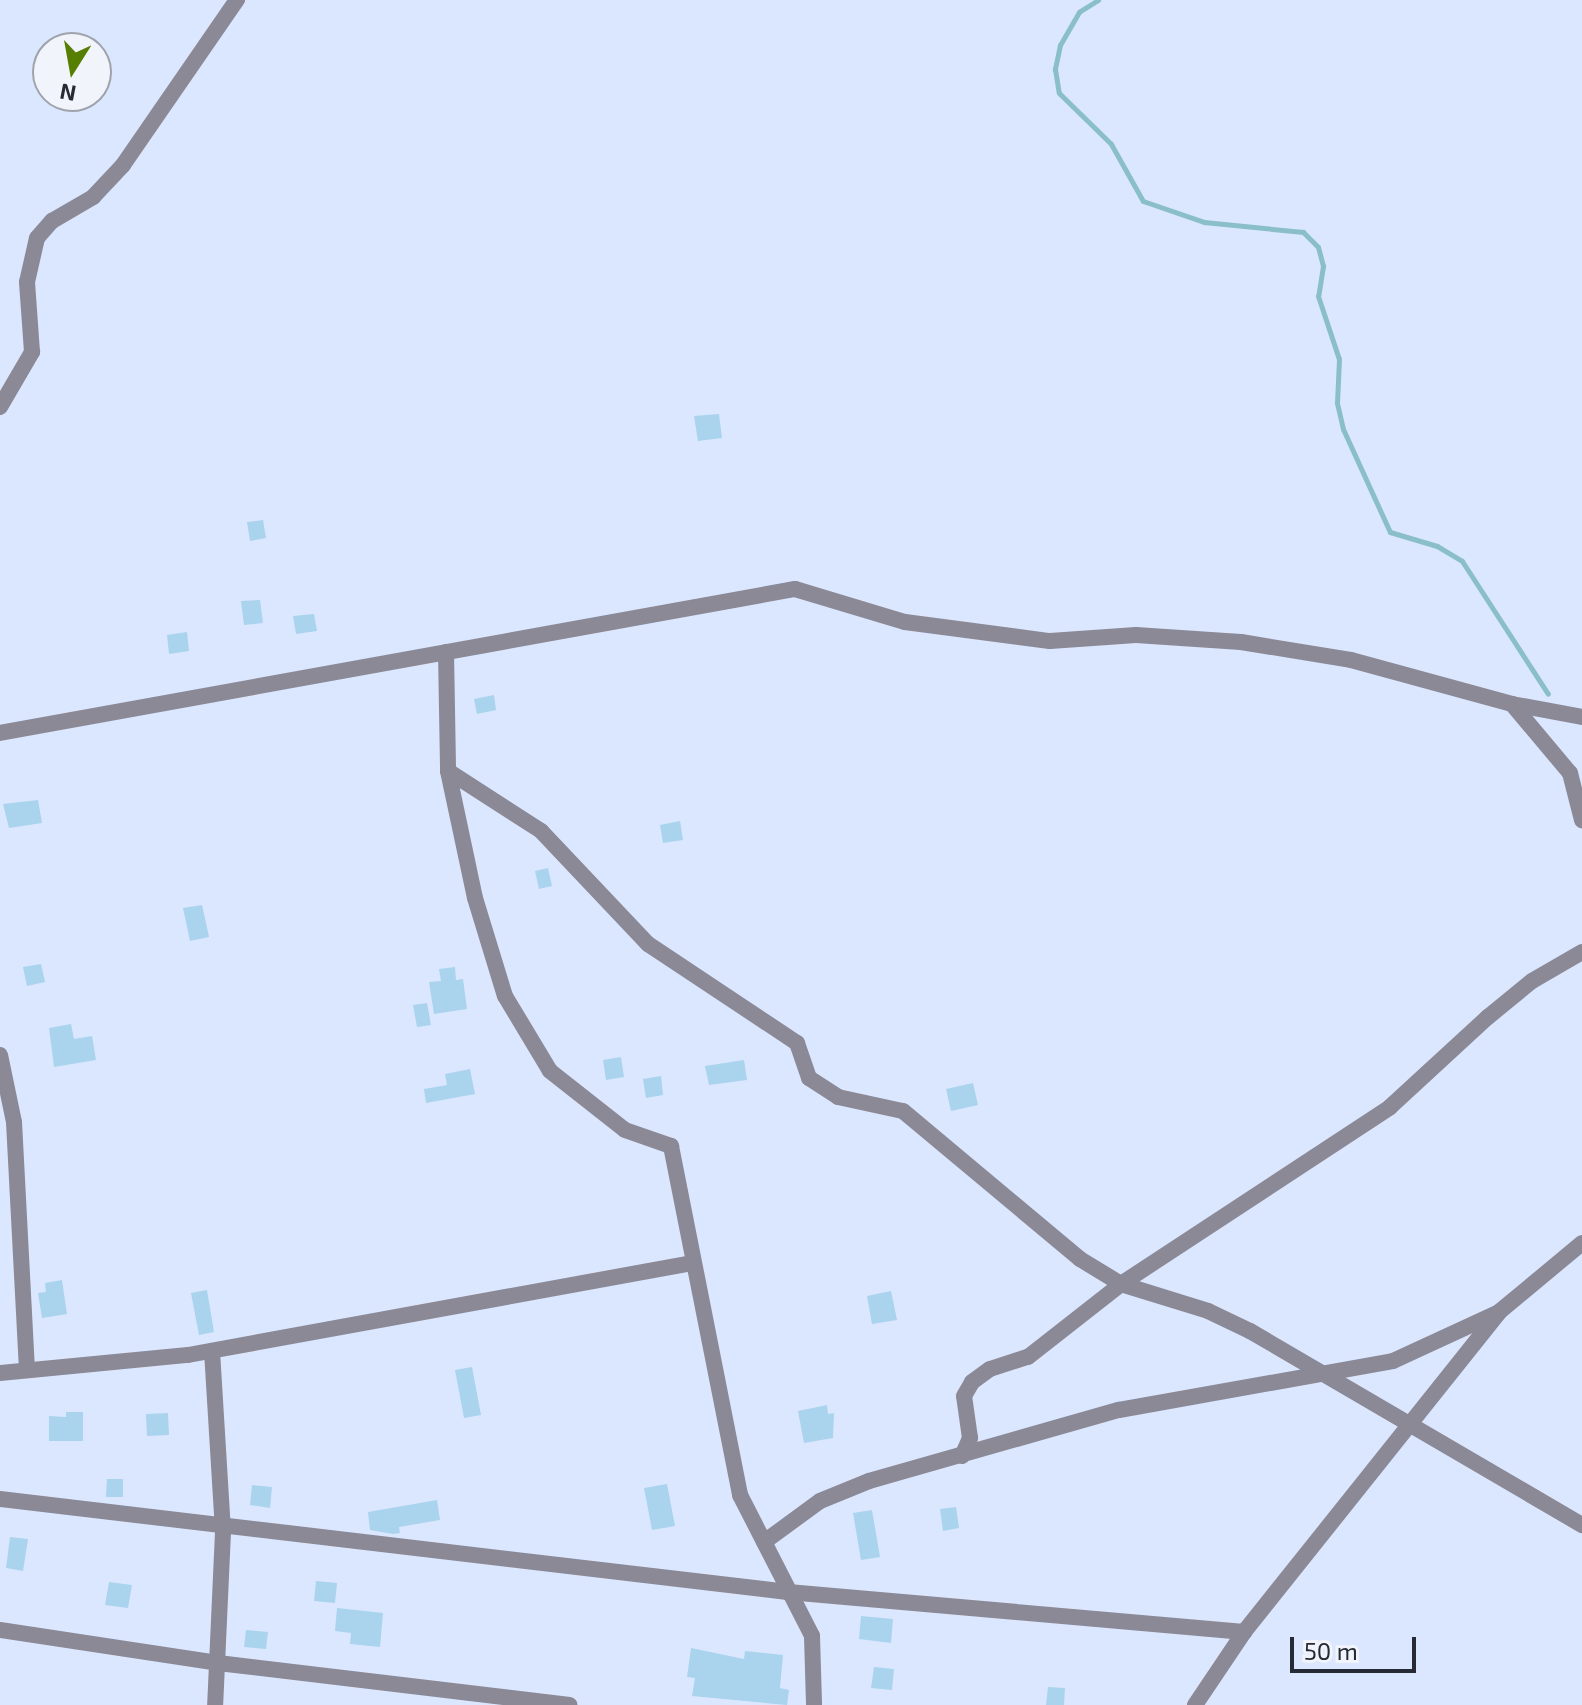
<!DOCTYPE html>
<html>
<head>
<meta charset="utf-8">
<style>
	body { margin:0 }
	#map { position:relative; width:1582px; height:1705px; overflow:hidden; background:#dbe7ff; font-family:"Exo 2",sans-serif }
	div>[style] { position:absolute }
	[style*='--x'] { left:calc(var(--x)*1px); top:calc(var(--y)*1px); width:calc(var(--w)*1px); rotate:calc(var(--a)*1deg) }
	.stream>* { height:5px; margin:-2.5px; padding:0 2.5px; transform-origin:2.5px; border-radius:2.5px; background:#8abfc8 }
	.building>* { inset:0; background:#aad3ed }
	.street>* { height:16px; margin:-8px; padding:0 8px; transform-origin:8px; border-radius:8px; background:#8b8996 }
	span { translate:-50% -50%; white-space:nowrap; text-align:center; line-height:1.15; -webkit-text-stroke:7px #f1f4fa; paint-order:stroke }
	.north { position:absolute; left:32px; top:32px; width:80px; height:80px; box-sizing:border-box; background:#f1f4fa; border:2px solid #9fa3ab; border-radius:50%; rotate:191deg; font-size:22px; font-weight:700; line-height:32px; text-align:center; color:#252a35 }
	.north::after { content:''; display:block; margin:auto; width:28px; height:36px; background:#567f01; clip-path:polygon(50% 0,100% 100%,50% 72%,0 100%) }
	.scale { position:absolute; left:1290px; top:1637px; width:126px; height:36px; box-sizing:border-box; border:4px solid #252a35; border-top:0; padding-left:10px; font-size:24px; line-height:28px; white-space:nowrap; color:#252a35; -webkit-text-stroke:6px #f1f4fa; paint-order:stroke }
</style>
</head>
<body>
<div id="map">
	<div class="stream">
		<i style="--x:1098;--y:0;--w:22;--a:148"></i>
		<i style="--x:1079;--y:12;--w:38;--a:120"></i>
		<i style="--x:1060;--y:45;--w:25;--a:102"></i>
		<i style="--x:1055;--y:69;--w:24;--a:81"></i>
		<i style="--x:1059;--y:93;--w:73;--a:44.4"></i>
		<i style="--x:1111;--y:144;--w:65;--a:60.7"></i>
		<i style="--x:1143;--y:201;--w:65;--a:19"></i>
		<i style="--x:1204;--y:222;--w:100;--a:5.8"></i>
		<i style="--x:1303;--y:232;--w:21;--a:45"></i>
		<i style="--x:1318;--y:247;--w:20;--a:75"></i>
		<i style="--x:1323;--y:266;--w:30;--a:99"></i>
		<i style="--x:1318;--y:296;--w:66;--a:71.6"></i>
		<i style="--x:1339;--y:359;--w:44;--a:92.6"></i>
		<i style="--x:1337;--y:403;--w:27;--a:77"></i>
		<i style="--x:1343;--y:429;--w:113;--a:65.5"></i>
		<i style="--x:1390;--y:532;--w:49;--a:16.6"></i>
		<i style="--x:1437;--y:546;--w:29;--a:31"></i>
		<i style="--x:1462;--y:561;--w:158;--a:57.1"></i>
	</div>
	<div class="building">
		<i style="clip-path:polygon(719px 414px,722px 438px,698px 441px,694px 416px)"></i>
		<i style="clip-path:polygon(263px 520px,266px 538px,250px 541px,247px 522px)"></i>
		<i style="clip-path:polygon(260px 600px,263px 623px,244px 625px,241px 601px)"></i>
		<i style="clip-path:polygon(314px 614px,317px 631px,296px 634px,293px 616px)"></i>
		<i style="clip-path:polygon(187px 632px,189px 651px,169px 654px,167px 635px)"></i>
		<i style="clip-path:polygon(494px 695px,496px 710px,477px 714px,474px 699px)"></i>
		<i style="clip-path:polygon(38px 800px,42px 823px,9px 828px,3px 804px)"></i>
		<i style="clip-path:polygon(680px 821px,683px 840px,663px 843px,660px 825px)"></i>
		<i style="clip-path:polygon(548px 868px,552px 886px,539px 889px,535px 871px)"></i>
		<i style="clip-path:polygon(202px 905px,209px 937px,190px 941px,183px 908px)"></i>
		<i style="clip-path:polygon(41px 964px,45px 982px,27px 986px,23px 967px)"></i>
		<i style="clip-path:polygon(455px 967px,456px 980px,463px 979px,467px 1009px,434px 1014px,429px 982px,441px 981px,439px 969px)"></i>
		<i style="clip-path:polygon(427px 1003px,431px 1025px,417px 1027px,413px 1005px)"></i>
		<i style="clip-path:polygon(71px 1024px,74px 1039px,92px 1036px,96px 1060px,54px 1067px,49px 1028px)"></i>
		<i style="clip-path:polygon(621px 1057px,624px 1077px,606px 1080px,603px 1060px)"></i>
		<i style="clip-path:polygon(744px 1060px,747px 1080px,709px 1085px,705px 1066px)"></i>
		<i style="clip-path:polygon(470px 1069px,475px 1094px,426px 1103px,424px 1089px,447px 1085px,445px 1074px)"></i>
		<i style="clip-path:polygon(661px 1076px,663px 1095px,646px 1098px,643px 1079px)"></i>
		<i style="clip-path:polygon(973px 1083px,978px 1105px,951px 1111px,946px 1089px)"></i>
		<i style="clip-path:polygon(62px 1280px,67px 1314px,42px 1318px,38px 1293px,46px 1292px,45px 1283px)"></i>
		<i style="clip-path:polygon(207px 1290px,214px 1332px,199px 1335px,191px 1293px)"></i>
		<i style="clip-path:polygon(891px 1291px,897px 1320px,872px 1324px,867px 1296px)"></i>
		<i style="clip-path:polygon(472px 1367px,481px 1415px,464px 1418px,455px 1370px)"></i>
		<i style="clip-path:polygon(827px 1405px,828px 1414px,834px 1413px,833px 1438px,804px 1443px,798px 1411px)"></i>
		<i style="clip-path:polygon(66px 1412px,83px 1412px,83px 1441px,49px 1441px,49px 1416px,66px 1417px)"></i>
		<i style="clip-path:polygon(168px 1413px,169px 1435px,147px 1436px,146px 1414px)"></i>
		<i style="clip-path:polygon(107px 1479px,123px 1479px,123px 1497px,106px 1497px)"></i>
		<i style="clip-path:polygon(667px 1484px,675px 1526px,652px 1530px,644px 1488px)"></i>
		<i style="clip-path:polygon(252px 1485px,272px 1487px,270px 1508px,250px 1505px)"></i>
		<i style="clip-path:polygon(437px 1500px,440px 1520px,399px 1527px,400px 1533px,393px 1534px,370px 1530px,368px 1512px)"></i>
		<i style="clip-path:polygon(956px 1507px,959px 1528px,943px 1531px,940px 1509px)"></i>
		<i style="clip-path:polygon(872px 1510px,880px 1557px,861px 1560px,853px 1513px)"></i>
		<i style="clip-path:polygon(10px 1537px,28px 1539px,23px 1571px,6px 1568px)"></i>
		<i style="clip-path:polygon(316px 1581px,337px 1583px,335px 1603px,314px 1601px)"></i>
		<i style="clip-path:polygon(109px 1582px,132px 1585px,128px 1608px,105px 1605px)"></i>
		<i style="clip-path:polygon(337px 1608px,383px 1613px,380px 1647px,350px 1644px,351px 1633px,335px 1631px)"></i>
		<i style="clip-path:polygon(861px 1616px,893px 1619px,891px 1643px,859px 1639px)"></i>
		<i style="clip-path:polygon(246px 1630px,268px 1632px,266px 1649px,244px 1647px)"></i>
		<i style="clip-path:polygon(691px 1648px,744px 1659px,745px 1651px,783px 1655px,780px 1688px,789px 1690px,787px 1705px,692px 1696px,695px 1678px,687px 1677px)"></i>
		<i style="clip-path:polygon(874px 1667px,894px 1669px,892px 1690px,871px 1688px)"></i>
		<i style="clip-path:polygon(1048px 1687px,1065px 1688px,1064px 1705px,1046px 1705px)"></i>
	</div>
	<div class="street">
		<i style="--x:0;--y:407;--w:64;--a:-59.8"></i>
		<i style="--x:32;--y:352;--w:70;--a:-94.1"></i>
		<i style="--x:27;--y:282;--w:45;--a:-77.2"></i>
		<i style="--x:37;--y:238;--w:23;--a:-49"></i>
		<i style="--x:52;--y:221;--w:48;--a:-30.3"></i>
		<i style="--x:93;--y:197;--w:44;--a:-46.8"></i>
		<i style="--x:123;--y:165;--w:201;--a:-55.4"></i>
		<i style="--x:446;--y:652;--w:119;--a:89"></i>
		<i style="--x:448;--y:771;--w:130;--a:78"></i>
		<i style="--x:475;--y:898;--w:102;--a:73"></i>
		<i style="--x:505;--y:996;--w:87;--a:59"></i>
		<i style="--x:550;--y:1071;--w:95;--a:38.2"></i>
		<i style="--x:625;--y:1130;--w:49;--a:19.2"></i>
		<i style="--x:671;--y:1146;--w:356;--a:78.8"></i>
		<i style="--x:740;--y:1495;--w:158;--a:62.9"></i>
		<i style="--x:812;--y:1636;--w:69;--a:88.3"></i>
		<i style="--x:1512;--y:704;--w:90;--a:50"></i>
		<i style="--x:1570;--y:773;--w:49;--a:75.7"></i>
		<i style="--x:0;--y:733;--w:808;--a:-10.27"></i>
		<i style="--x:795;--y:589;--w:115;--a:16.7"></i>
		<i style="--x:905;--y:622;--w:146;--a:7.5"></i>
		<i style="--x:1050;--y:641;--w:86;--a:-4"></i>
		<i style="--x:1136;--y:635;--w:105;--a:3.8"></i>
		<i style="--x:1241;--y:642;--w:111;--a:9.3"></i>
		<i style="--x:1351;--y:660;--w:167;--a:15.3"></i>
		<i style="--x:1512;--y:704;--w:71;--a:10.5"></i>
		<i style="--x:448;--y:771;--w:111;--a:32.8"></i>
		<i style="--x:541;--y:831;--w:156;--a:46.6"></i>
		<i style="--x:648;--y:944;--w:179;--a:33.6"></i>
		<i style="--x:797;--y:1043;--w:37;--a:71"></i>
		<i style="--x:809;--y:1078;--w:35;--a:33"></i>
		<i style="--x:838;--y:1097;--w:66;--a:12.2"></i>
		<i style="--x:903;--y:1111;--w:231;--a:39.9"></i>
		<i style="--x:1080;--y:1259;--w:48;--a:31.4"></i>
		<i style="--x:1121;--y:1284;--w:91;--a:17.2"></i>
		<i style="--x:1208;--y:1311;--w:47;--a:25.5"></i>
		<i style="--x:1250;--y:1331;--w:385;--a:30.3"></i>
		<i style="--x:0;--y:1055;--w:68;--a:78.2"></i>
		<i style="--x:14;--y:1122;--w:248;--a:87"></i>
		<i style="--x:212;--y:1351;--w:181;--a:86.5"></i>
		<i style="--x:223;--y:1532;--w:173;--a:92.6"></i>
		<i style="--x:0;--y:1373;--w:189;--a:-5.5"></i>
		<i style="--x:188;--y:1355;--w:512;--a:-10.34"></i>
		<i style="--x:962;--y:1456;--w:20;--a:-66"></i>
		<i style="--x:970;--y:1438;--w:42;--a:-98.1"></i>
		<i style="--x:964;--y:1396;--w:16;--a:-60"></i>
		<i style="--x:972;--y:1382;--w:22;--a:-36"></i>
		<i style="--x:990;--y:1369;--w:40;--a:-18"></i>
		<i style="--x:1028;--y:1357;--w:118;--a:-38.1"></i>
		<i style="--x:1121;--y:1284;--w:322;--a:-33.3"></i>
		<i style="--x:1390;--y:1107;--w:133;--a:-42.6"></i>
		<i style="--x:1488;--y:1017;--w:57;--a:-39.3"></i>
		<i style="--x:1532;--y:981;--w:58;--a:-30.1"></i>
		<i style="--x:0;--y:1499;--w:793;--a:6.73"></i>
		<i style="--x:788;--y:1592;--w:458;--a:5"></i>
		<i style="--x:764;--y:1542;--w:69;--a:-36.2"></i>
		<i style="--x:820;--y:1501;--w:53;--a:-22.2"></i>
		<i style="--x:869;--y:1481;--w:260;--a:-15.9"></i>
		<i style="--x:1119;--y:1410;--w:278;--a:-10.1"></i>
		<i style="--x:1393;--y:1361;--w:117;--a:-24.8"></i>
		<i style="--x:0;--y:1630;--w:220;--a:8.6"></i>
		<i style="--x:218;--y:1663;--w:354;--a:6.8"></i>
		<i style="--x:1195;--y:1705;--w:88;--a:-56.1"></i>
		<i style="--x:1244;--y:1632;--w:409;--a:-51.4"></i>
		<i style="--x:1499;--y:1312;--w:108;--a:-39.7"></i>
	</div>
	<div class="north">N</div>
	<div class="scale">50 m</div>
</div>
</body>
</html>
